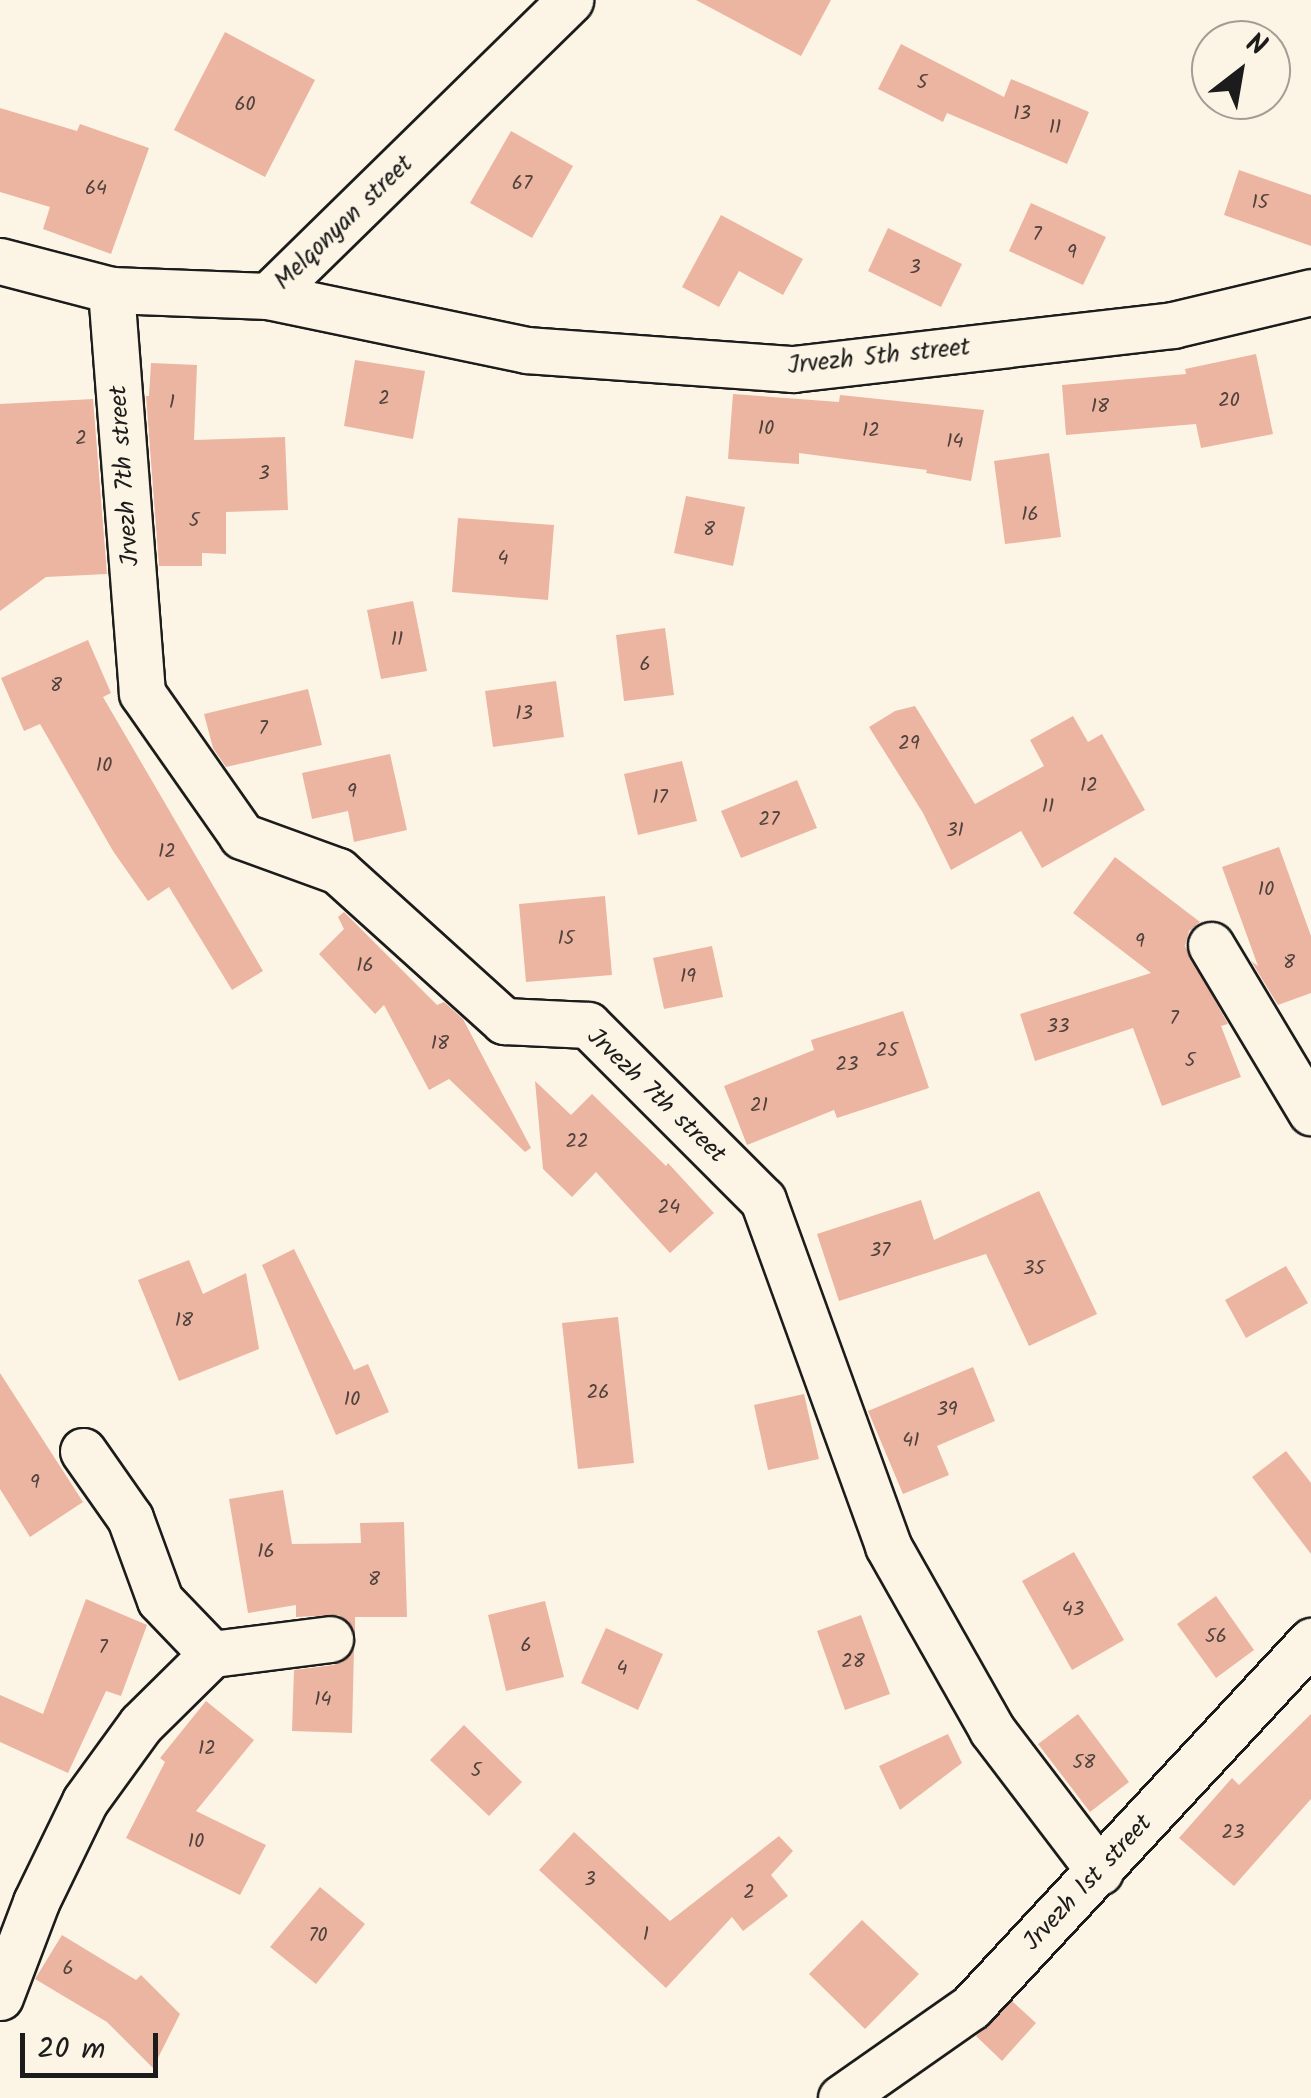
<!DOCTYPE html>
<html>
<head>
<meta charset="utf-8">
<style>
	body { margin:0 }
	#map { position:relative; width:1311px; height:2098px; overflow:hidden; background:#fcf5e5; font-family:Kalam,sans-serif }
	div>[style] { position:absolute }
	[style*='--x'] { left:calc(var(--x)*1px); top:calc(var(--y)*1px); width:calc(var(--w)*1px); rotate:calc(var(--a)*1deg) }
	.building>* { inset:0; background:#ecb5a1 }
	.roads { filter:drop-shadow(2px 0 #1c1c1c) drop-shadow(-2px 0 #1c1c1c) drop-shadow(0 2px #1c1c1c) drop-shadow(0 -2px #1c1c1c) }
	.street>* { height:45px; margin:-22.5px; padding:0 22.5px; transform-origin:22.5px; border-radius:22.5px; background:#fcf5e5 }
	span { translate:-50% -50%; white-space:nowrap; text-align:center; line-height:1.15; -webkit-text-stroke:8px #fcf5e5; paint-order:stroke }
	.number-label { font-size:20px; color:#50423d }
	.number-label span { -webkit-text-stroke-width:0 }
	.street-label { font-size:25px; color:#1c1c1c }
	.north { position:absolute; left:1191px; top:20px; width:100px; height:100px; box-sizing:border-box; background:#fcf5e5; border:2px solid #a29e95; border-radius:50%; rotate:31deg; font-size:28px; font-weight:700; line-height:40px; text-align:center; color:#1c1c1c }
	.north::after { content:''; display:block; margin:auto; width:35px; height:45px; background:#1c1c1c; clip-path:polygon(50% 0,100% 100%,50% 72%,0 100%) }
	.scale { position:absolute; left:20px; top:2033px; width:138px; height:45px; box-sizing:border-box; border:5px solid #1c1c1c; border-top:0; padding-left:12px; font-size:30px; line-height:35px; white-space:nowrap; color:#1c1c1c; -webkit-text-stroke:8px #fcf5e5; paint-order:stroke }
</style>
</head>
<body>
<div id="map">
	<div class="building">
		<i style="clip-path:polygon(696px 0,831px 0,801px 56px)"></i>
		<i style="clip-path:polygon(225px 32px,315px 80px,265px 177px,174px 130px)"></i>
		<i style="clip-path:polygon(901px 44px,1004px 97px,1011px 79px,1089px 112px,1067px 164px,947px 113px,943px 122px,878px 89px)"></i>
		<i style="clip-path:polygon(0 108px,77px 131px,80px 124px,149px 148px,111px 254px,43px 229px,50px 207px,0 192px)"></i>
		<i style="clip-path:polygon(511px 131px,573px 166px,532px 238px,470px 203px)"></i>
		<i style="clip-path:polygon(1239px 170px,1311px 195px,1311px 246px,1224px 215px)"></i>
		<i style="clip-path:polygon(1031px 203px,1106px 237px,1083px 285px,1009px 251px)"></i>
		<i style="clip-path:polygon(721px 215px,803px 259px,783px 295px,739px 271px,719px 307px,682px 287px)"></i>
		<i style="clip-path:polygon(888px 228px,962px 264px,941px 307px,868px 271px)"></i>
		<i style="clip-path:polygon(1256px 354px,1273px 434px,1201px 448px,1196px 424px,1066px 435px,1062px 385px,1186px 374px,1185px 369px)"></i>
		<i style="clip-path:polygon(355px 360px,425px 371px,413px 439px,344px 426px)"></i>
		<i style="clip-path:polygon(151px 363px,197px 365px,194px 440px,285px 437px,288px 510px,226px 512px,226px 554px,202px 553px,202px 566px,159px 566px,146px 396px,149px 396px)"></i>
		<i style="clip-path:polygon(733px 394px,839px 402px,840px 395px,984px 410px,971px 481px,926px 473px,927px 470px,799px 453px,799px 464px,728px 459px)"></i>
		<i style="clip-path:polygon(93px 399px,107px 574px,46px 577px,0 611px,0 404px)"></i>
		<i style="clip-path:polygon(1049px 453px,1061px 537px,1005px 544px,994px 461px)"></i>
		<i style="clip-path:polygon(686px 496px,745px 507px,733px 566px,674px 553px)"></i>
		<i style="clip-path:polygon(458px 518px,554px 525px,548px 600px,452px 592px)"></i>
		<i style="clip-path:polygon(413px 601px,427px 671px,381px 679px,367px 610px)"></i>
		<i style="clip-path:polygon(665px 628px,674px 695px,624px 701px,616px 635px)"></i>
		<i style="clip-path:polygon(88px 640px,111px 693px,103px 697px,263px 971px,232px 990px,169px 887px,148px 901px,113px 851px,40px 724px,24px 731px,1px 678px)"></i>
		<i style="clip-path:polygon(556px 681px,564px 737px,493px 747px,485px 691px)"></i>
		<i style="clip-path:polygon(308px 689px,322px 745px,226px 767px,213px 748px,204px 714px)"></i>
		<i style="clip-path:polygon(915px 706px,975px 804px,1044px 766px,1030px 740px,1073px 716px,1088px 742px,1102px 734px,1145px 810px,1042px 868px,1021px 831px,951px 870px,923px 813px,869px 727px,895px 711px)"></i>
		<i style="clip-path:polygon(390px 754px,407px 830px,354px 842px,348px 811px,312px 819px,302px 773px)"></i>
		<i style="clip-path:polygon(682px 761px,697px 821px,638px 835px,624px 774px)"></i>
		<i style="clip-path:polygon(797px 780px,817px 828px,741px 858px,721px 811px)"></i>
		<i style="clip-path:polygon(1279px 847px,1311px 936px,1311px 993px,1278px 1005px,1251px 961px,1258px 966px,1222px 867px)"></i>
		<i style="clip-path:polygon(1115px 857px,1200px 922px,1189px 931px,1185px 946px,1228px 1024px,1221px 1026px,1241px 1077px,1162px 1106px,1133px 1028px,1035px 1061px,1020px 1014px,1151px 973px,1073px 913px)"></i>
		<i style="clip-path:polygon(605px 896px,612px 975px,526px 982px,519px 904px)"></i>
		<i style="clip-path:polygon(344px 912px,437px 1005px,444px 1002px,463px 1019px,531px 1148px,525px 1152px,449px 1079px,429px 1090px,384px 1005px,375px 1014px,319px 954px,344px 929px,338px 917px)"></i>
		<i style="clip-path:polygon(712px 946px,723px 997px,664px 1009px,653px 958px)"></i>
		<i style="clip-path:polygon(903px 1011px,929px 1088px,837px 1118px,834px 1110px,747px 1145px,724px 1086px,814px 1050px,811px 1040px)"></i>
		<i style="clip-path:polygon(535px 1081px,571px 1115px,592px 1094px,666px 1166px,668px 1163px,714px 1213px,670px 1253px,596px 1172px,572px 1197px,543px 1169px)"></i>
		<i style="clip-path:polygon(1039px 1191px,1097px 1314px,1029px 1346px,986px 1254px,839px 1301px,817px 1234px,921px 1200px,934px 1240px)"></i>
		<i style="clip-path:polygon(294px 1249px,354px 1370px,368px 1364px,389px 1412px,336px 1435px,262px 1265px)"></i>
		<i style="clip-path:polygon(189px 1260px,203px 1294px,246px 1273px,259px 1349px,179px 1381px,138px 1280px)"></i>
		<i style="clip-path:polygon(1286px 1266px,1308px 1303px,1246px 1338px,1225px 1300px)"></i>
		<i style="clip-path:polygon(618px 1317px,634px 1463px,578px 1469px,562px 1323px)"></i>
		<i style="clip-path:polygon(973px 1367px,995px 1421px,937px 1446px,949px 1475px,903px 1494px,868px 1411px)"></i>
		<i style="clip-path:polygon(0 1373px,83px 1502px,30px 1537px,0 1489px)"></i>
		<i style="clip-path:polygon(804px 1394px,819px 1459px,768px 1470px,754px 1405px)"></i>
		<i style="clip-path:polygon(1286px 1451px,1311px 1483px,1311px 1554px,1252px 1477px)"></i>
		<i style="clip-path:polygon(283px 1490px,292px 1544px,361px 1543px,360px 1523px,404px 1522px,407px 1617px,355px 1617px,355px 1633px,339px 1615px,296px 1617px,296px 1605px,248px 1613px,229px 1499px)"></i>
		<i style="clip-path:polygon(1074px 1552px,1124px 1640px,1072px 1670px,1022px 1581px)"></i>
		<i style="clip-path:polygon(1216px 1596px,1254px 1650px,1216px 1678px,1177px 1624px)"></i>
		<i style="clip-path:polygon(86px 1599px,147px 1625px,121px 1696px,106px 1691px,68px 1773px,0 1742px,0 1695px,43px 1714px)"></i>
		<i style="clip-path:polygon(545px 1601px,564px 1677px,506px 1691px,488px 1615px)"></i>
		<i style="clip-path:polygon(861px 1615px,890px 1694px,845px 1710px,817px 1631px)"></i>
		<i style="clip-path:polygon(606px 1628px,663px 1654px,638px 1710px,581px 1683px)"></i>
		<i style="clip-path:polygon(354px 1648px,352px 1733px,292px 1731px,294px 1670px,334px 1665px)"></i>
		<i style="clip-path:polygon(206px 1701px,254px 1740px,196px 1811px,266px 1845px,240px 1895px,126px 1838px,165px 1762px,160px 1758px)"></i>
		<i style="clip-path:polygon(1078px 1714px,1129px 1782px,1090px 1812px,1038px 1744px)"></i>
		<i style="clip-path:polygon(1311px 1714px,1311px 1799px,1234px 1886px,1179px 1838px,1232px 1778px,1239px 1785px)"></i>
		<i style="clip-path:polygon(464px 1725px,522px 1782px,489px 1816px,430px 1760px)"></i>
		<i style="clip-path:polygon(948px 1734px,962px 1763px,900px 1810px,879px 1766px)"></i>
		<i style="clip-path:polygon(574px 1832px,670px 1921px,779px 1836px,793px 1851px,771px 1875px,788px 1896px,743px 1931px,732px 1917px,666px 1988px,539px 1870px)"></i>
		<i style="clip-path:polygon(320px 1887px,365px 1924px,316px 1984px,270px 1947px)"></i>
		<i style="clip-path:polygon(862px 1920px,919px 1974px,865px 2029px,809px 1974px)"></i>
		<i style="clip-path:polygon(62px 1935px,136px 1980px,141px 1975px,180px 2014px,153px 2068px,107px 2022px,35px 1979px)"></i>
		<i style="clip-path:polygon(1012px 2001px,1036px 2023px,1002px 2061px,976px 2036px)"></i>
	</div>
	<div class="roads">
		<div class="street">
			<i style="--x:0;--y:261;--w:115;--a:14.6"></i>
			<i style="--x:111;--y:290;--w:157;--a:2.2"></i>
			<i style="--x:268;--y:296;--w:264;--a:11.8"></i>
			<i style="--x:526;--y:350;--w:268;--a:4.1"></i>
			<i style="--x:793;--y:369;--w:383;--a:-6.6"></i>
			<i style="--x:1173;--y:325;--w:142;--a:-13.4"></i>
			<i style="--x:111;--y:290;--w:404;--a:85.6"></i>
			<i style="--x:142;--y:693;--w:174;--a:55"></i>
			<i style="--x:242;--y:836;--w:102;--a:20"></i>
			<i style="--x:338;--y:871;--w:224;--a:42.1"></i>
			<i style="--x:504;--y:1021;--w:84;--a:2.7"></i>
			<i style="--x:588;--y:1025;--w:247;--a:45"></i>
			<i style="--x:763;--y:1200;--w:368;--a:70.1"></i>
			<i style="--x:888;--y:1546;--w:211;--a:60.5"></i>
			<i style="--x:992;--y:1730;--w:178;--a:52.7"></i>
			<i style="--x:268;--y:296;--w:423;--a:-44.4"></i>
			<i style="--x:1211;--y:945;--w:195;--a:59.1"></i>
			<i style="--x:83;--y:1451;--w:82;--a:55"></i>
			<i style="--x:130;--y:1518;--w:87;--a:69.9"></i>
			<i style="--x:160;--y:1600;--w:75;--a:46.1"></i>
			<i style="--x:0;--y:1997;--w:102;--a:-69.2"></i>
			<i style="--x:36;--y:1902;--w:112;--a:-64.1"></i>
			<i style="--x:85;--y:1801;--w:95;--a:-54"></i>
			<i style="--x:141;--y:1724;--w:100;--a:-44.6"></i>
			<i style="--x:212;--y:1654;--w:119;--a:-7.2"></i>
			<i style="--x:841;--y:2098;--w:159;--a:-35"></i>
			<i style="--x:971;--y:2007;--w:500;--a:-47.1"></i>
		</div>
	</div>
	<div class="number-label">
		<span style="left:922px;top:83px">5</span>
		<span style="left:245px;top:105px">60</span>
		<span style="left:1022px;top:114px">13</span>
		<span style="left:1055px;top:128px">11</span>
		<span style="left:522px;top:184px">67</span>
		<span style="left:96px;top:189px">64</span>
		<span style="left:1260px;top:203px">15</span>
		<span style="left:1037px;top:235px">7</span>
		<span style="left:1072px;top:253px">9</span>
		<span style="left:915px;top:268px">3</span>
		<span style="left:384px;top:399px">2</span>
		<span style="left:1229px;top:401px">20</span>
		<span style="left:172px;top:403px">1</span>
		<span style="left:1100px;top:407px">18</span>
		<span style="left:766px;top:429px">10</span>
		<span style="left:871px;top:431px">12</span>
		<span style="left:81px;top:439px">2</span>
		<span style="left:955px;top:442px">14</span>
		<span style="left:264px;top:474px">3</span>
		<span style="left:1030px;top:515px">16</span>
		<span style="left:194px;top:521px">5</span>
		<span style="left:709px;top:530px">8</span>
		<span style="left:503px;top:559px">4</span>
		<span style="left:397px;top:640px">11</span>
		<span style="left:645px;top:665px">6</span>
		<span style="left:56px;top:686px">8</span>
		<span style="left:524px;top:714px">13</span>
		<span style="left:263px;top:729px">7</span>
		<span style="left:909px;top:744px">29</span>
		<span style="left:104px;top:766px">10</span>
		<span style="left:1089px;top:786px">12</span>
		<span style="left:352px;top:792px">9</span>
		<span style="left:660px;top:798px">17</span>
		<span style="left:1048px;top:807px">11</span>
		<span style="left:769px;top:820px">27</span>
		<span style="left:955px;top:831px">31</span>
		<span style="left:167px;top:852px">12</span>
		<span style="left:1266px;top:890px">10</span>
		<span style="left:566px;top:939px">15</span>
		<span style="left:1140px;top:942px">9</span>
		<span style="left:1289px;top:963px">8</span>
		<span style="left:365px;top:966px">16</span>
		<span style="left:688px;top:977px">19</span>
		<span style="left:1174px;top:1019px">7</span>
		<span style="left:1058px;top:1027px">33</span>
		<span style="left:440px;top:1044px">18</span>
		<span style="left:887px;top:1051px">25</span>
		<span style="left:1190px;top:1061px">5</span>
		<span style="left:847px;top:1065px">23</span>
		<span style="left:759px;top:1106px">21</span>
		<span style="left:577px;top:1142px">22</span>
		<span style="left:669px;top:1208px">24</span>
		<span style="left:880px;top:1251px">37</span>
		<span style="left:1034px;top:1269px">35</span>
		<span style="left:184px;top:1321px">18</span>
		<span style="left:598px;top:1393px">26</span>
		<span style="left:352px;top:1400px">10</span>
		<span style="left:947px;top:1410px">39</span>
		<span style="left:911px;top:1441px">41</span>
		<span style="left:35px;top:1483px">9</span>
		<span style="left:266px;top:1552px">16</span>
		<span style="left:374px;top:1580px">8</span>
		<span style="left:1073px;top:1610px">43</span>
		<span style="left:1216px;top:1637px">56</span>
		<span style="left:526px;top:1646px">6</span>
		<span style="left:103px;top:1648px">7</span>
		<span style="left:853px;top:1662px">28</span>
		<span style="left:622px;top:1669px">4</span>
		<span style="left:323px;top:1700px">14</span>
		<span style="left:207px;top:1749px">12</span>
		<span style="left:1084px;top:1763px">58</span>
		<span style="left:476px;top:1771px">5</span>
		<span style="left:1233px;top:1833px">23</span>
		<span style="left:196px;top:1842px">10</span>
		<span style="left:590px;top:1880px">3</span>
		<span style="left:749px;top:1893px">2</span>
		<span style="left:646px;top:1935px">1</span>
		<span style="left:318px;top:1936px">70</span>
		<span style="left:68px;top:1969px">6</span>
	</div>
	<div class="street-label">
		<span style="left:344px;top:223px;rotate:-44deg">Melqonyan street</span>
		<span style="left:879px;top:357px;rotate:-6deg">Jrvezh 5th street</span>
		<span style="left:125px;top:476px;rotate:-94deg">Jrvezh 7th street</span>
		<span style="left:656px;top:1096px;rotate:44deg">Jrvezh 7th street</span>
		<span style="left:1088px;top:1883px;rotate:-47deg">Jrvezh 1st street</span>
	</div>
	<div class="north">N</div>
	<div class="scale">20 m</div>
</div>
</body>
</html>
